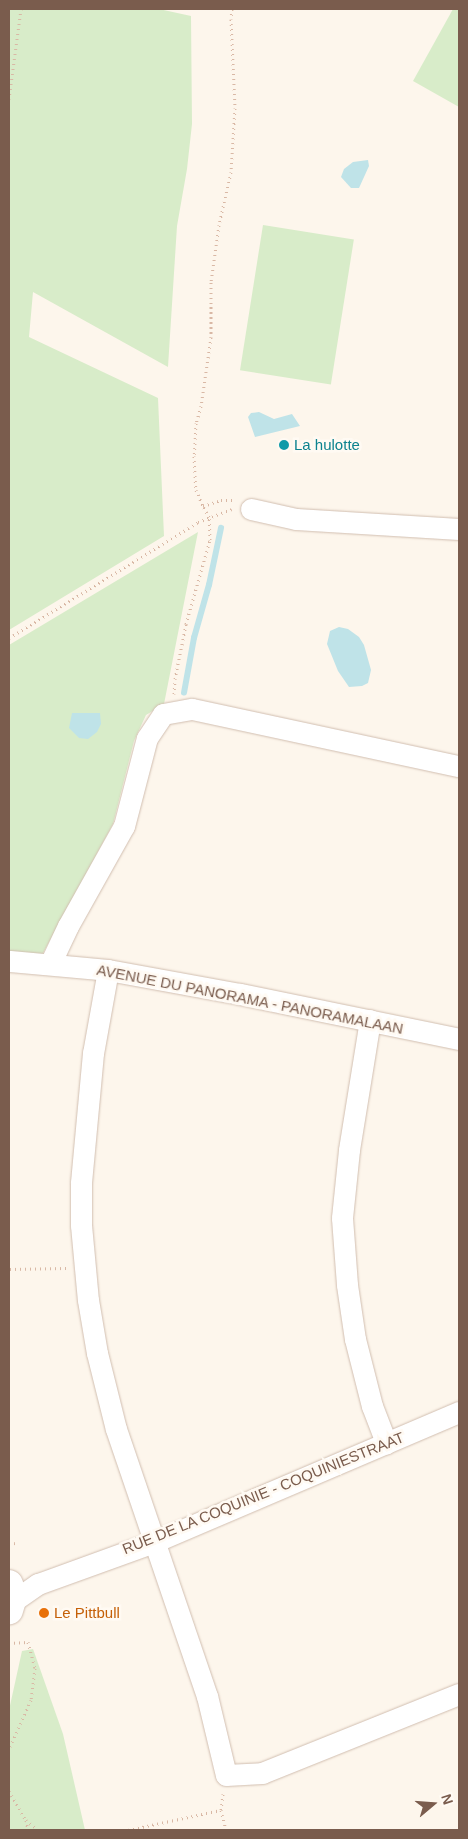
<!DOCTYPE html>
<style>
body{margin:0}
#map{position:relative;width:468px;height:1839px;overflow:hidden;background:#fdf6ec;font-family:Helvetica,sans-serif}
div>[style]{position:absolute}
.green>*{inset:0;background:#d8ecc9;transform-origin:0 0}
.water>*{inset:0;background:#bfe3e8}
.stream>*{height:5.5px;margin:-2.75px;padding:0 2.75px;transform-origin:2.75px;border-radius:2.75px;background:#bfe3e8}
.path>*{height:3px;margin-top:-1.5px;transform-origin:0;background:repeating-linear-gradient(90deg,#d9b8a5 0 1px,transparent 0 5px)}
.roads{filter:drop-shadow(0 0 1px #d1beb0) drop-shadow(0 0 1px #d1beb0)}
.street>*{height:21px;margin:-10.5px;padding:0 10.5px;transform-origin:10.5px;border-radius:10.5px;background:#fff}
.secondary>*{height:28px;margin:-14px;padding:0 14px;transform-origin:14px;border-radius:14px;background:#fff}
.dots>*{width:14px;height:14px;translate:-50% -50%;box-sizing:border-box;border:2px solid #fffaf3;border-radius:50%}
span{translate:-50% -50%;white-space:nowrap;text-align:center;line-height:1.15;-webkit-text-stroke:5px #fffaf3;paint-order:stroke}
.culture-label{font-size:15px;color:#0d838f}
.left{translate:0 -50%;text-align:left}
.street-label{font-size:15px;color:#7a5c4d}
.food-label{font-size:15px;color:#c56008}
.frame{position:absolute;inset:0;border:10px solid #7a5c4d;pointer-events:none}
.north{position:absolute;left:408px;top:1779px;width:50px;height:50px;-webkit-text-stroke:4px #fffaf3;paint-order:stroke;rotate:72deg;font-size:14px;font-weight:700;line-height:20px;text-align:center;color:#7a5c4d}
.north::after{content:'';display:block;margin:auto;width:18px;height:22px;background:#7a5c4d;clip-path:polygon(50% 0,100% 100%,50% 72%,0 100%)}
</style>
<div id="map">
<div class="green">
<i style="clip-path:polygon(9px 9px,159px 9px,191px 16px,192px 124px,187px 169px,177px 226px,168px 367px,33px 292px,29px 337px,158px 398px,164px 536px,9px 630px)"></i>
<i style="clip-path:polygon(453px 9px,459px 9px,459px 107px,413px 81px)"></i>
<i style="left:263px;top:225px;width:92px;height:147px;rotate:9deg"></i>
<i style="clip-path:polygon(198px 532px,164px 704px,146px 715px,134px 741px,113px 824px,42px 955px,9px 953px,9px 645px)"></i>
<i style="clip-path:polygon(33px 1649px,63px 1734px,85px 1830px,9px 1830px,9px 1710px,22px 1651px)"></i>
</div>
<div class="water">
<i style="clip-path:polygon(368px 160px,369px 166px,359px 188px,351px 188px,341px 177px,344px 169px,353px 162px)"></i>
<i style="clip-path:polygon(259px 412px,274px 419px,292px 414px,300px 426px,255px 437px,248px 417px,251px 413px)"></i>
<i style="clip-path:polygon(339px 627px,348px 629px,359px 637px,364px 645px,371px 670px,368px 683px,362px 686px,349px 687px,338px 671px,327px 644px,330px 631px)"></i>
<i style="clip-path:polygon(72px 713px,100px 713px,101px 724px,97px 732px,88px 739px,79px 738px,69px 728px)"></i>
</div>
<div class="stream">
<i style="left:184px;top:693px;width:56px;rotate:-79.7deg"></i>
<i style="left:194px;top:638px;width:55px;rotate:-74.2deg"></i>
<i style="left:209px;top:585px;width:58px;rotate:-78.1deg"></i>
</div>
<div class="path">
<i style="left:232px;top:9px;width:10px;rotate:96deg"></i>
<i style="left:231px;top:19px;width:89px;rotate:87.4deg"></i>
<i style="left:235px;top:108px;width:64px;rotate:93.6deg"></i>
<i style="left:231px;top:172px;width:54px;rotate:102.8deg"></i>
<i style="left:219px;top:225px;width:58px;rotate:98deg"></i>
<i style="left:211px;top:282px;width:55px;rotate:90deg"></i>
<i style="left:211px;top:337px;width:70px;rotate:98.2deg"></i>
<i style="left:201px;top:406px;width:18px;rotate:106deg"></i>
<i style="left:196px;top:423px;width:33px;rotate:93deg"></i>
<i style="left:194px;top:456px;width:34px;rotate:87deg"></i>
<i style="left:196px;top:490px;width:17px;rotate:66deg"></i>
<i style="left:203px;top:506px;width:19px;rotate:-18deg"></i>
<i style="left:221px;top:500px;width:13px"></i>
<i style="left:9px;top:99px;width:91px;rotate:-82.4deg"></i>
<i style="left:9px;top:638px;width:222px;rotate:-31.5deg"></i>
<i style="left:198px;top:522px;width:36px;rotate:-21deg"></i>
<i style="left:174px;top:694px;width:15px;rotate:-86deg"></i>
<i style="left:175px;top:679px;width:56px;rotate:-78.7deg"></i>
<i style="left:186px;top:624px;width:87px;rotate:-74.1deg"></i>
<i style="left:210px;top:540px;width:23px;rotate:-92deg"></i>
<i style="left:209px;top:517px;width:13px;rotate:-119deg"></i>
<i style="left:10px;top:1269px;width:57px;rotate:-1deg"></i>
<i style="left:9px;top:1544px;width:6px;rotate:-9deg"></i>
<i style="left:9px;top:1643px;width:19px;rotate:-3deg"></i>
<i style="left:28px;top:1642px;width:27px;rotate:75deg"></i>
<i style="left:35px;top:1668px;width:32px;rotate:97deg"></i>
<i style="left:31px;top:1700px;width:54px;rotate:114.2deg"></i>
<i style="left:9px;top:1791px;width:34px;rotate:60deg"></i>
<i style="left:26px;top:1820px;width:10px;rotate:79deg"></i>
<i style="left:223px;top:1794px;width:16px;rotate:97deg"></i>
<i style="left:221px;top:1810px;width:21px;rotate:76deg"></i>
<i style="left:26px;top:1820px;width:16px;rotate:38deg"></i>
<i style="left:128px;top:1830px;width:95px;rotate:-12.1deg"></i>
</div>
<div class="roads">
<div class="street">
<i style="left:251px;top:509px;width:46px;rotate:12.5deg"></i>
<i style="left:296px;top:519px;width:163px;rotate:3.5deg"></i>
<i style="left:10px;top:961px;width:98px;rotate:5.2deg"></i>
<i style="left:108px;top:970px;width:134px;rotate:10.3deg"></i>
<i style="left:240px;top:994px;width:224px;rotate:11.6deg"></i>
<i style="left:50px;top:964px;width:42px;rotate:-64.7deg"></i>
<i style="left:68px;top:926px;width:115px;rotate:-60.8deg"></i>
<i style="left:124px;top:826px;width:91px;rotate:-75.4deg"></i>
<i style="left:147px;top:738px;width:29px;rotate:-56deg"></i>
<i style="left:163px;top:714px;width:29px;rotate:-10deg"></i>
<i style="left:192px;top:709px;width:273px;rotate:12.1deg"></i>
<i style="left:108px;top:970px;width:84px;rotate:100.2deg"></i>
<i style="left:93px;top:1053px;width:131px;rotate:95.3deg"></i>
<i style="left:81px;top:1183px;width:42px;rotate:90deg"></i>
<i style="left:81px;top:1225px;width:75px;rotate:84.7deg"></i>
<i style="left:88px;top:1300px;width:54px;rotate:80.4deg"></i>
<i style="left:97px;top:1353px;width:78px;rotate:76deg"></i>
<i style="left:116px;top:1429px;width:282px;rotate:71.2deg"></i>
<i style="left:207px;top:1696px;width:81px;rotate:76.5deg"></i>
<i style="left:226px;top:1775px;width:36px;rotate:-3deg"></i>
<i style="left:262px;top:1773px;width:212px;rotate:-21.9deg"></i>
<i style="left:370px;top:1020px;width:132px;rotate:99.2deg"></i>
<i style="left:349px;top:1150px;width:68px;rotate:95.9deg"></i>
<i style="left:342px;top:1218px;width:67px;rotate:85.7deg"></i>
<i style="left:347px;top:1285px;width:55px;rotate:81.6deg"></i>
<i style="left:355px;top:1339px;width:69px;rotate:75.8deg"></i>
<i style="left:372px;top:1406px;width:40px;rotate:69deg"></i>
<i style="left:12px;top:1602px;width:32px;rotate:-35deg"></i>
<i style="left:38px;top:1584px;width:123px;rotate:-19.9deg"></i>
<i style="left:154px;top:1542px;width:332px;rotate:-23.1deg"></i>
</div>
<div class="secondary">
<i style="left:9px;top:1584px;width:14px;rotate:73deg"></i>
<i style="left:13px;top:1597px;width:14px;rotate:107deg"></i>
</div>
</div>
<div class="dots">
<i style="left:284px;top:445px;background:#0f9aa8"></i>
<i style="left:44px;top:1613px;background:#e8710a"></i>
</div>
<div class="culture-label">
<span class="left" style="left:294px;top:445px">La hulotte</span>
</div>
<div class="street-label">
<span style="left:250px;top:999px;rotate:11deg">AVENUE DU PANORAMA - PANORAMALAAN</span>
<span style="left:263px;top:1493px;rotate:-22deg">RUE DE LA COQUINIE - COQUINIESTRAAT</span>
</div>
<div class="food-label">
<span class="left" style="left:54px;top:1613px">Le Pittbull</span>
</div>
<div class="frame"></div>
<div class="north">N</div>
</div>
